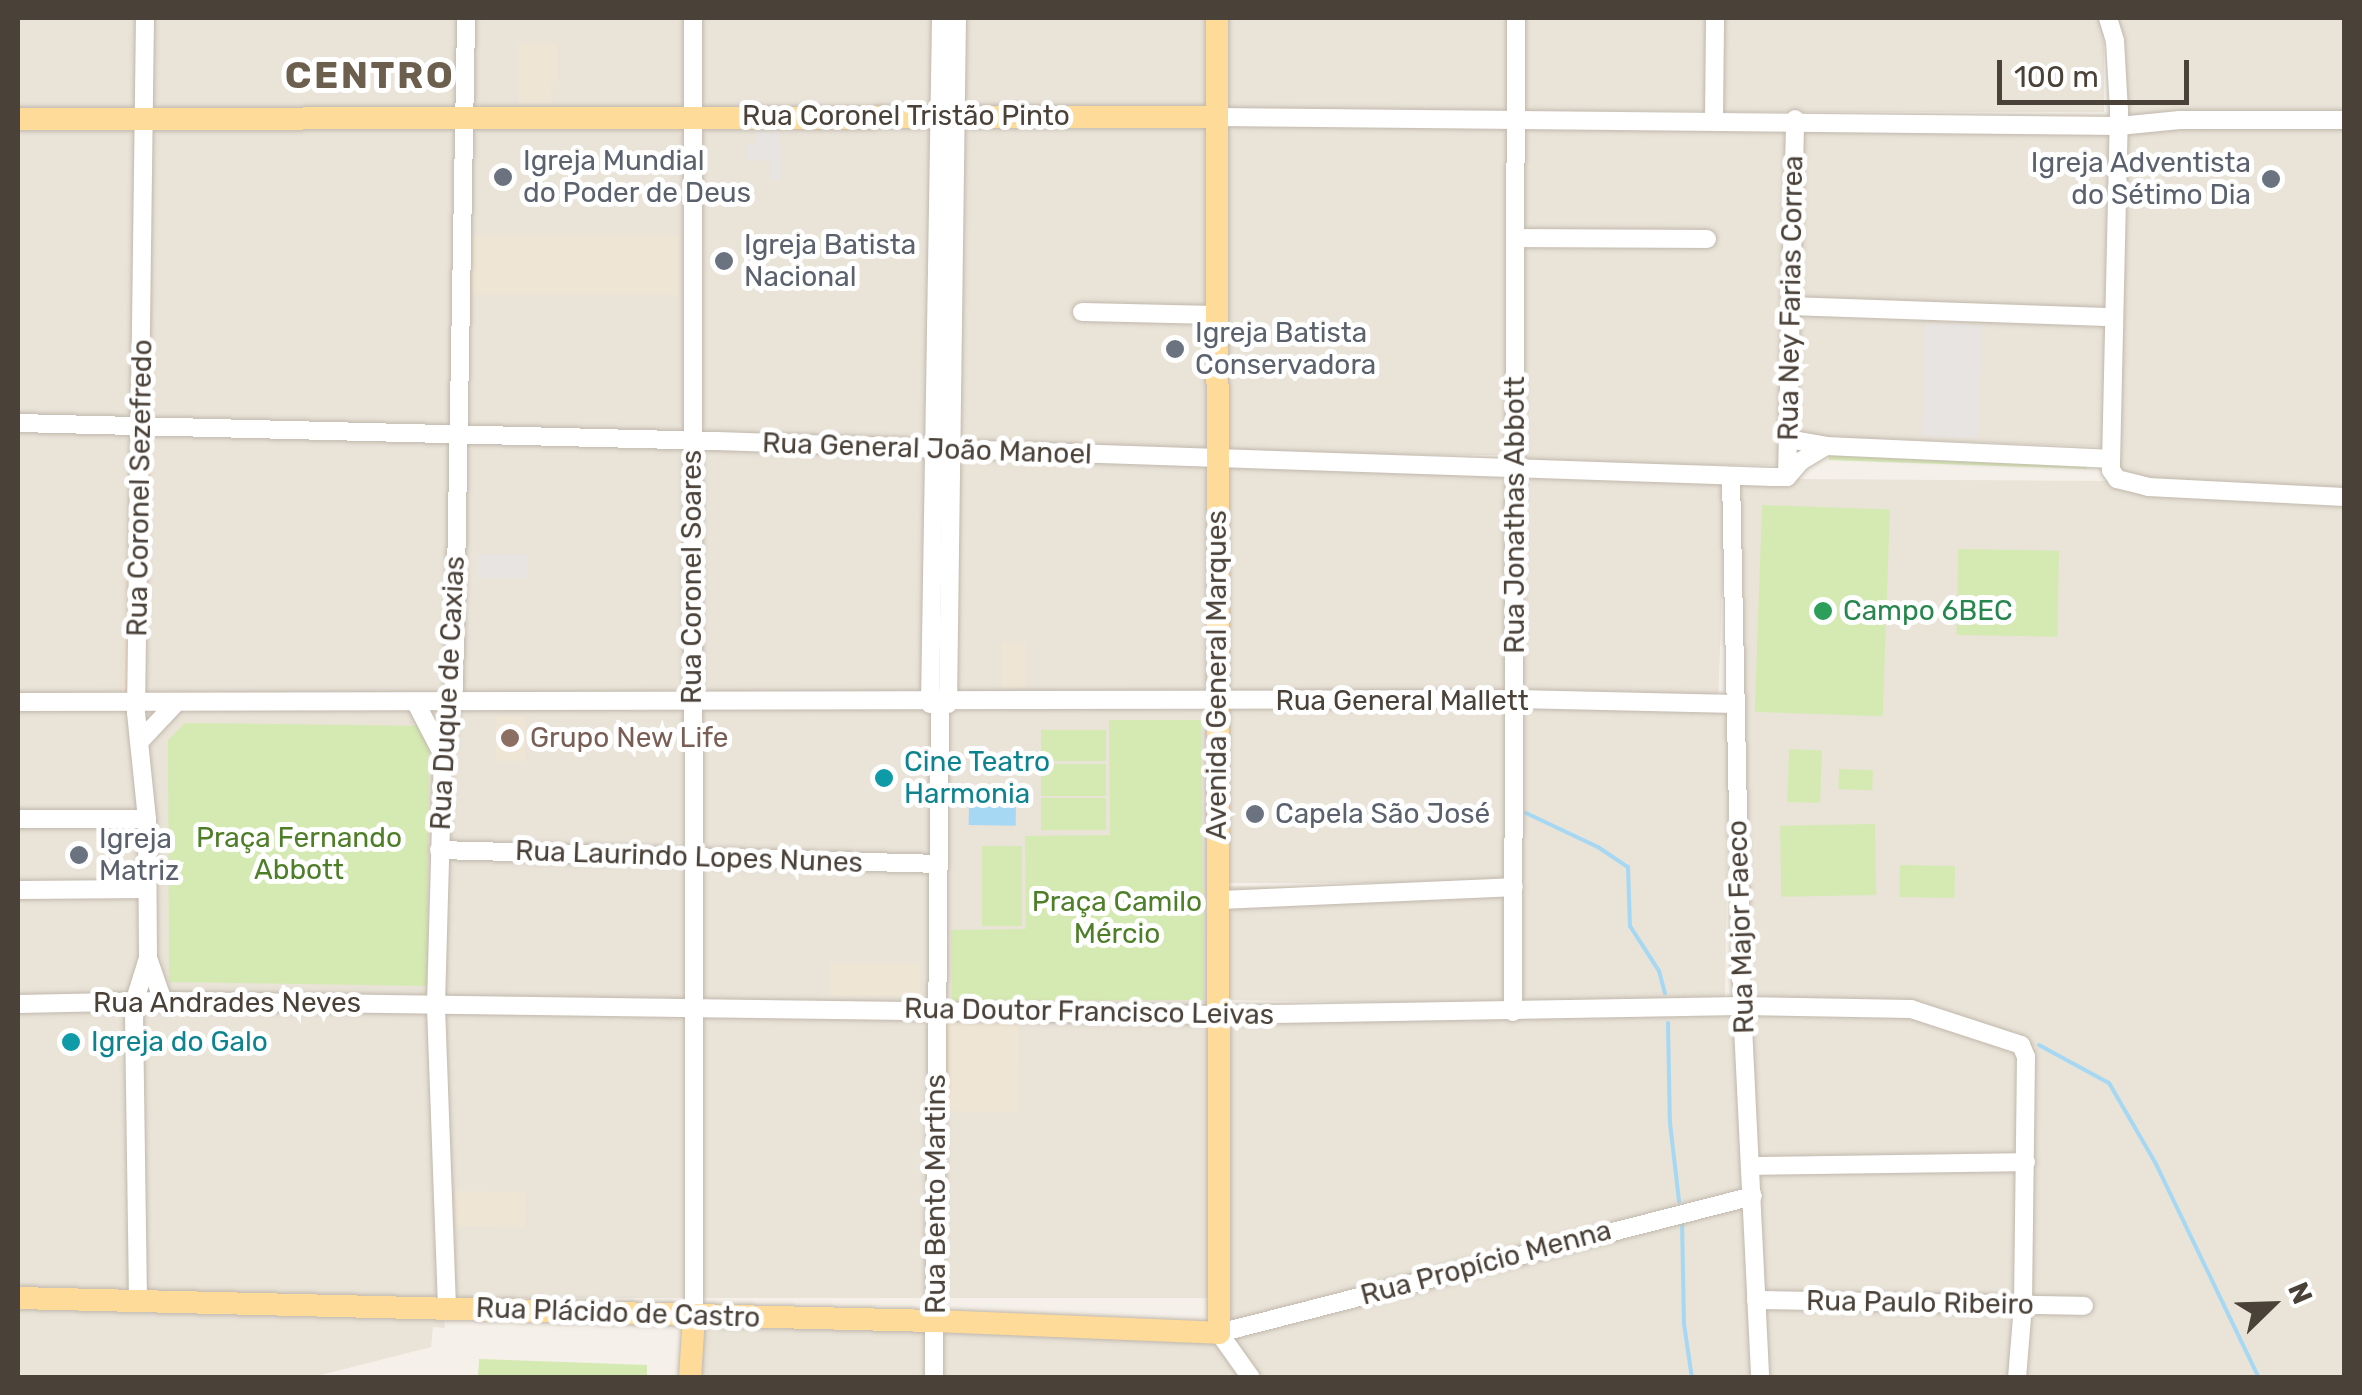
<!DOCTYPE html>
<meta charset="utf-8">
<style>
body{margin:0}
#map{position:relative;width:2362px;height:1395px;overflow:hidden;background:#f5f1ea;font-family:Rubik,sans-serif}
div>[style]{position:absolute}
.residential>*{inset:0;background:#e9e3d8;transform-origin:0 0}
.commercial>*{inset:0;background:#f7e7d5;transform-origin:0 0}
.education>*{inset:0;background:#efe5d4;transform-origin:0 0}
.green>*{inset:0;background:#d5eab2;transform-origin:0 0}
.parking>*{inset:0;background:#e7e4e2;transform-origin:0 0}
.water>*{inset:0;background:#a6d8f3;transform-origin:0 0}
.stream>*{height:4px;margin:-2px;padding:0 2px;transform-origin:2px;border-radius:2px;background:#a6d8f3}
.roads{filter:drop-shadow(0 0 2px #c1b8ac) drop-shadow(0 0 2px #c1b8ac)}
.minor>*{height:18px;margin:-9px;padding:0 9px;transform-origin:9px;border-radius:9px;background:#fff}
.major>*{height:22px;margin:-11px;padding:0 11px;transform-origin:11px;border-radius:11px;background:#ffdb99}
.dots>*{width:28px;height:28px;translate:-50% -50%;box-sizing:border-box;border:5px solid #fff;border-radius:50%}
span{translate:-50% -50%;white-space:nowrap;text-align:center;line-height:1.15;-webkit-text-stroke:10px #fff;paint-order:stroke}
.street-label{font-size:28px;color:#4a4138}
.worship-label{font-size:28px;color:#5b616d}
.left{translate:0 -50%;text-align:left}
.right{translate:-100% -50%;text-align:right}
.leisure-label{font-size:28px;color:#27864d}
.education-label{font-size:28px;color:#785e54}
.culture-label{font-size:28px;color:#0d838f}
.park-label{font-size:28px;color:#4f7e28}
.district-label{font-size:38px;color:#6d5f4e;font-weight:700;letter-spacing:2.5px}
.frame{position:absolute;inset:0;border:20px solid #4a4138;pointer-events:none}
.north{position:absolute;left:2222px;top:1255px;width:100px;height:100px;-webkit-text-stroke:8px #fff;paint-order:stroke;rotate:67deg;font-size:28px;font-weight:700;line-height:40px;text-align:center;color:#4a4138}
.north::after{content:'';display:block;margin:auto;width:35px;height:45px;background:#4a4138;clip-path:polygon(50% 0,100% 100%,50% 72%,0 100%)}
.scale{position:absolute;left:1997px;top:60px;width:192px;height:45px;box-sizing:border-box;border:5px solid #4a4138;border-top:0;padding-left:12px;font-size:30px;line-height:35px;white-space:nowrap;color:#4a4138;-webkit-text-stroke:8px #fff;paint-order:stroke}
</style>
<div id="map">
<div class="residential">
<i style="left:18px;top:18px;width:1199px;height:1280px"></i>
<i style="left:1224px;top:18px;width:288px;height:92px"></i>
<i style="left:1520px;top:18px;width:188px;height:93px"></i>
<i style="left:1721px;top:18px;width:383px;height:94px"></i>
<i style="left:2112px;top:18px;width:232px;height:101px"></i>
<i style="left:1224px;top:123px;width:288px;height:332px"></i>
<i style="left:1519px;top:124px;width:269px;height:341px"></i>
<i style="left:1801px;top:126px;width:314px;height:176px;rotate:1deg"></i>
<i style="clip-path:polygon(2344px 126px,2344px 492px,2208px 486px,2120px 475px,2114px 456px,2123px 131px)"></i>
<i style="left:1797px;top:310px;width:311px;height:126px;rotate:2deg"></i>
<i style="left:1224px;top:463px;width:288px;height:235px;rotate:2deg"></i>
<i style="left:1520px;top:473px;width:206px;height:223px;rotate:2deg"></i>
<i style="clip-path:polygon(1794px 479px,2115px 481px,2344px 501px,2344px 1377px,2021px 1377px,2028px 1300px,2030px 1056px,1913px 1004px,1749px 1002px,1738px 483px)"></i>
<i style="left:1511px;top:703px;width:180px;height:288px;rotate:90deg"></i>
<i style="left:1519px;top:703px;width:211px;height:302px;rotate:1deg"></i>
<i style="left:1510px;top:891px;width:114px;height:286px;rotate:91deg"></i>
<i style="clip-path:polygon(1742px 1006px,1911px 1009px,2021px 1045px,2017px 1377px,1760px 1377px)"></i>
<i style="clip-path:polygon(1738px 1013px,1749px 1193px,1225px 1327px,1224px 1021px)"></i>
<i style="clip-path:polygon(1749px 1201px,1757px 1377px,1255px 1377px,1226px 1336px)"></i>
<i style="clip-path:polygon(18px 1304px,443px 1315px,445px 1328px,433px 1327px,431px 1347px,313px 1377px,18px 1378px)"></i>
<i style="left:699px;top:1322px;width:231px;height:56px;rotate:1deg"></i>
<i style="clip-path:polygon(939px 1326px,1219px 1339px,1241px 1378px,938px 1378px)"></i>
</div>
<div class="commercial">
<i style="left:131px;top:438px;width:23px;height:259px;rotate:2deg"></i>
</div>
<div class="education">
<i style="clip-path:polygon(519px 43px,557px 43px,557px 81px,551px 81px,552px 103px,519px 103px)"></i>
<i style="left:471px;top:235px;width:207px;height:60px"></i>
<i style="left:1002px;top:643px;width:24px;height:45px"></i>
<i style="left:496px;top:716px;width:29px;height:45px"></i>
<i style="left:830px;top:964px;width:90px;height:32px"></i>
<i style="left:941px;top:1021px;width:78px;height:90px;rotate:1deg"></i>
<i style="left:455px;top:1191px;width:71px;height:35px;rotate:1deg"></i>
</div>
<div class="green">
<i style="clip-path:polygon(1829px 455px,2087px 463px,2087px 469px,1829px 460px)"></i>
<i style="left:1762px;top:505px;width:128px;height:207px;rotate:2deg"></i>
<i style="left:1958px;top:549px;width:101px;height:86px;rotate:1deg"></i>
<i style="clip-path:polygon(1109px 720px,1201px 720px,1204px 1000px,952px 1001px,951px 930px,1026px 929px,1025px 836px,1110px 835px)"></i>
<i style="clip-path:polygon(185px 723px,429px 726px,427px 986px,169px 982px,168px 740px)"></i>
<i style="left:1041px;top:730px;width:65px;height:31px"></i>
<i style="left:1789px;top:749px;width:33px;height:53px;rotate:2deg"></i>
<i style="left:1041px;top:764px;width:65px;height:32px"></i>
<i style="left:1839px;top:769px;width:34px;height:20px;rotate:2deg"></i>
<i style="left:1041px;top:798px;width:65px;height:32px"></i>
<i style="left:1875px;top:824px;width:71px;height:95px;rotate:89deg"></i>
<i style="left:982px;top:846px;width:40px;height:80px"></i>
<i style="left:1900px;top:865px;width:55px;height:32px;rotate:1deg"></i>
<i style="clip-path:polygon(479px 1359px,647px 1365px,647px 1377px,478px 1377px)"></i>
</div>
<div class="parking">
<i style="clip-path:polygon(756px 130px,780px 130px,781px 180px,771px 181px,770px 160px,746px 161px,745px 144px,757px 144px)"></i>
<i style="left:1926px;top:323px;width:56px;height:113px;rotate:2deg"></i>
<i style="left:528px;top:555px;width:23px;height:50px;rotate:90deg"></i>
</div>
<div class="water">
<i style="left:969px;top:803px;width:47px;height:22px;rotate:1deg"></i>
</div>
<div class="stream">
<i style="left:1526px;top:813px;width:80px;rotate:25.3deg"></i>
<i style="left:1598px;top:847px;width:36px;rotate:34deg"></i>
<i style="left:1628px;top:867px;width:59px;rotate:88.1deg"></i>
<i style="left:1630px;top:926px;width:54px;rotate:57.2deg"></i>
<i style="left:1659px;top:971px;width:23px;rotate:75deg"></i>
<i style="left:1668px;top:1023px;width:100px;rotate:88.9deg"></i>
<i style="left:1670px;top:1123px;width:79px;rotate:83.4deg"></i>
<i style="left:2039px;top:1045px;width:80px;rotate:28.5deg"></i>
<i style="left:2109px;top:1083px;width:91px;rotate:59.8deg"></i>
<i style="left:2155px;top:1162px;width:240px;rotate:64.3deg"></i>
<i style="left:1682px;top:1220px;width:104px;rotate:88.9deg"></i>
<i style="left:1684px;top:1324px;width:55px;rotate:81.6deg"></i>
</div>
<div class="roads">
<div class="minor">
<i style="left:693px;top:18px;width:1298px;rotate:89.96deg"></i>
<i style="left:2108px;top:18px;width:24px;rotate:73deg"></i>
<i style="left:2115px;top:41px;width:70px;rotate:86.7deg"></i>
<i style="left:2119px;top:111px;width:359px;rotate:91.3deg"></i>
<i style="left:2111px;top:470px;width:11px;rotate:56deg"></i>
<i style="left:2117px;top:479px;width:32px;rotate:14deg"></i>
<i style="left:2148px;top:487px;width:196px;rotate:2.9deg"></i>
<i style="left:1217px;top:117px;width:902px;rotate:0.57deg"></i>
<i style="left:2119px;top:126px;width:61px;rotate:-5.6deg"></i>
<i style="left:2180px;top:120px;width:164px"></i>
<i style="left:1714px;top:119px;width:101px;rotate:-89.4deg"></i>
<i style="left:1516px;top:238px;width:191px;rotate:0.3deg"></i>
<i style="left:1791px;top:306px;width:321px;rotate:2deg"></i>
<i style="left:1082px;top:312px;width:135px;rotate:1.3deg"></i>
<i style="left:18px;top:423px;width:699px;rotate:1.48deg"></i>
<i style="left:717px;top:441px;width:1056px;rotate:1.95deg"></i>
<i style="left:1772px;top:477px;width:15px"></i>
<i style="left:1787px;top:477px;width:21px;rotate:-49deg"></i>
<i style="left:1801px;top:461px;width:29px;rotate:-31deg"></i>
<i style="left:1788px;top:439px;width:39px;rotate:10deg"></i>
<i style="left:1826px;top:446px;width:283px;rotate:2.6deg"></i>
<i style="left:1731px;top:476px;width:530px;rotate:88.81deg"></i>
<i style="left:1742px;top:1006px;width:372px;rotate:87.2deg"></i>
<i style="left:1787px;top:477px;width:358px;rotate:-88.7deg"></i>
<i style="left:18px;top:702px;width:1497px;rotate:-0.11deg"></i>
<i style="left:1515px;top:699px;width:221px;rotate:1.3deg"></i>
<i style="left:416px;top:703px;width:59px;rotate:62.6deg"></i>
<i style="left:930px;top:704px;width:686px;rotate:-89.08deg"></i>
<i style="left:948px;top:704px;width:686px;rotate:-89.25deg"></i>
<i style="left:141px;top:740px;width:51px;rotate:-46.6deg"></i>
<i style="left:18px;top:819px;width:129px"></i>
<i style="left:439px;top:850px;width:499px;rotate:1.6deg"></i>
<i style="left:18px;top:890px;width:128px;rotate:-0.4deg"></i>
<i style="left:1218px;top:900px;width:296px;rotate:-2.5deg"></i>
<i style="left:148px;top:958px;width:46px;rotate:70.8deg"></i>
<i style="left:18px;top:1004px;width:145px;rotate:-1.2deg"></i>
<i style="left:163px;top:1001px;width:1054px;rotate:0.76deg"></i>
<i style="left:1217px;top:1015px;width:525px;rotate:-0.98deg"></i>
<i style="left:1742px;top:1006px;width:169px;rotate:1deg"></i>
<i style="left:1911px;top:1009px;width:116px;rotate:18.1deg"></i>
<i style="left:2021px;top:1045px;width:13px;rotate:67deg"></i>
<i style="left:2026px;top:1057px;width:248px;rotate:90.7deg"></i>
<i style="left:2023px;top:1305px;width:73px;rotate:94.7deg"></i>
<i style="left:1513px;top:1012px;width:994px;rotate:-89.83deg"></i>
<i style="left:1752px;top:1166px;width:274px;rotate:-0.8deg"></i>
<i style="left:1756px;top:1300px;width:328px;rotate:1deg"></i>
<i style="left:138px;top:1301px;width:298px;rotate:-90.8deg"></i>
<i style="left:134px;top:1003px;width:47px;rotate:-72.7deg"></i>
<i style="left:148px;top:958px;width:139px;rotate:-90.4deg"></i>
<i style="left:147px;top:819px;width:107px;rotate:-95.9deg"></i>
<i style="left:136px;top:713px;width:695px;rotate:-89.26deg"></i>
<i style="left:447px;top:1307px;width:303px;rotate:-92.1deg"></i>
<i style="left:436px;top:1004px;width:249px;rotate:-88.4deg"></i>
<i style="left:443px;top:755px;width:68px;rotate:-80.7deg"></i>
<i style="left:454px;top:688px;width:670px;rotate:-88.97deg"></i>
<i style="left:934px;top:1378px;width:674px;rotate:-89.49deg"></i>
<i style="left:1251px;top:1378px;width:55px;rotate:-125.4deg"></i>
<i style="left:1219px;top:1333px;width:551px;rotate:-14.39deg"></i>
</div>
<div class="major">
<i style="left:18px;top:119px;width:1199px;rotate:-0.1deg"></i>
<i style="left:18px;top:1298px;width:917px;rotate:1.44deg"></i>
<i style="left:935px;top:1321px;width:284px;rotate:2.4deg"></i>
<i style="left:1219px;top:1333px;width:1315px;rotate:-90.09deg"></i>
<i style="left:690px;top:1378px;width:62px;rotate:-86.3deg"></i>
</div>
</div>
<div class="dots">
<i style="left:503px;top:177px;background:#6b7280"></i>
<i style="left:2271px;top:179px;background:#6b7280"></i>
<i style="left:724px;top:261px;background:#6b7280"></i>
<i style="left:1175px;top:349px;background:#6b7280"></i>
<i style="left:1823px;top:611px;background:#2e9e5b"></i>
<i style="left:510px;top:738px;background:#8d6e63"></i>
<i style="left:884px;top:778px;background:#0f9aa8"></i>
<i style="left:1255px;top:814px;background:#6b7280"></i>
<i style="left:79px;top:855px;background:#6b7280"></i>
<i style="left:71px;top:1042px;background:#0f9aa8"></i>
</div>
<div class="street-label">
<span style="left:906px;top:116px">Rua Coronel Tristão Pinto</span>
<span style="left:1791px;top:298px;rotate:-89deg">Rua Ney Farias Correa</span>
<span style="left:927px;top:449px;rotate:2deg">Rua General João Manoel</span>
<span style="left:140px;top:488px;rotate:-89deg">Rua Coronel Sezefredo</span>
<span style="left:1515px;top:515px;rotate:-90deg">Rua Jonathas Abbott</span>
<span style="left:692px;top:577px;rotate:-90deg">Rua Coronel Soares</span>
<span style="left:1217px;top:675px;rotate:-90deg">Avenida General Marques</span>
<span style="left:448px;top:693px;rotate:-87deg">Rua Duque de Caxias</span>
<span style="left:1402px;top:701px">Rua General Mallett</span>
<span style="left:689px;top:857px;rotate:2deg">Rua Laurindo Lopes Nunes</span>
<span style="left:1741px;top:927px;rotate:-92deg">Rua Major Faeco</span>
<span style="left:227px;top:1003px">Rua Andrades Neves</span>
<span style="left:1089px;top:1012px;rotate:1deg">Rua Doutor Francisco Leivas</span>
<span style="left:936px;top:1194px;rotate:-90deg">Rua Bento Martins</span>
<span style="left:1486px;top:1263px;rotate:-15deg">Rua Propício Menna</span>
<span style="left:1920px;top:1303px;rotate:1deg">Rua Paulo Ribeiro</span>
<span style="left:618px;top:1313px;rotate:2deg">Rua Plácido de Castro</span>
</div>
<div class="worship-label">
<span class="left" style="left:523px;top:177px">Igreja Mundial<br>do Poder de Deus</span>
<span class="right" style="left:2251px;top:179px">Igreja Adventista<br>do Sétimo Dia</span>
<span class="left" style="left:744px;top:261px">Igreja Batista<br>Nacional</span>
<span class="left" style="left:1195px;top:349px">Igreja Batista<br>Conservadora</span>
<span class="left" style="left:1275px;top:814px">Capela São José</span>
<span class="left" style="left:99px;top:855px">Igreja<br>Matriz</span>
</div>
<div class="leisure-label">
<span class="left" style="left:1843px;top:611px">Campo 6BEC</span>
</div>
<div class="education-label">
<span class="left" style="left:530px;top:738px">Grupo New Life</span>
</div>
<div class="culture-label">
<span class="left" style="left:904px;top:778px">Cine Teatro<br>Harmonia</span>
<span class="left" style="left:91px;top:1042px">Igreja do Galo</span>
</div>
<div class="park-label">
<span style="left:299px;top:854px">Praça Fernando<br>Abbott</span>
<span style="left:1117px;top:918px">Praça Camilo<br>Mércio</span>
</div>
<div class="district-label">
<span style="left:370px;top:76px">CENTRO</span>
</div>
<div class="frame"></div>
<div class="north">N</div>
<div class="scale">100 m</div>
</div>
